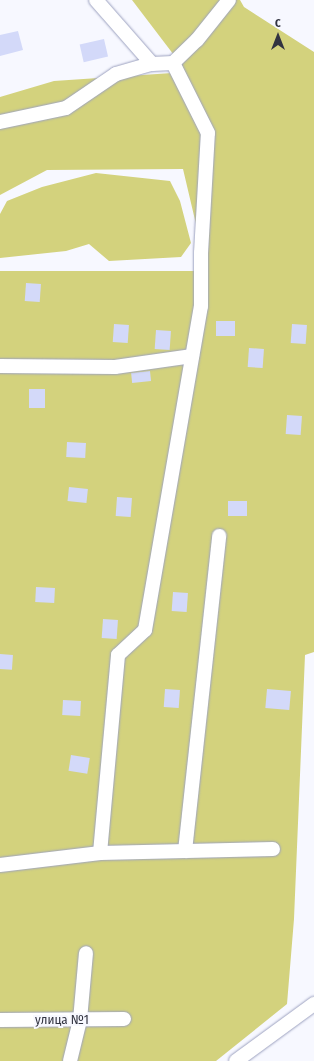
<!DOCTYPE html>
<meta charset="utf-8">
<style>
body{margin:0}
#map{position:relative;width:314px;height:1061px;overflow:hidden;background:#f7f8ff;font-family:"Fira Sans Condensed",sans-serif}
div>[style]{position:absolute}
.green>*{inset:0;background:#d3d27d}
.building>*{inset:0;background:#d3d9f9;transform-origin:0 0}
.roads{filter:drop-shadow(0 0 1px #9da2c0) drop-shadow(0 0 1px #9da2c0)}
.minor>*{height:14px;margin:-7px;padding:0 7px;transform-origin:7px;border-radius:7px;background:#fff}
span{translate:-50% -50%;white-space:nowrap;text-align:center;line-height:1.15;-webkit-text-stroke:4px #f7f8ff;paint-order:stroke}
.street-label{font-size:13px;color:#323441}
.north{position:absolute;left:258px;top:16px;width:40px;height:40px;-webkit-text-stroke:3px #f7f8ff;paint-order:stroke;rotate:0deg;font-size:11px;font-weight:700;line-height:16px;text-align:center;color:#323441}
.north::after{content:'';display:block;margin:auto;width:14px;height:18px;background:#323441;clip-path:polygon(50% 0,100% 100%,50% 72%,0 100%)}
</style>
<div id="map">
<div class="green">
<i style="clip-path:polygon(132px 0,240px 0,244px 7px,314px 52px,314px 652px,305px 655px,294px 919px,287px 1004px,216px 1061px,0 1061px,0 271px,207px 271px,183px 169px,47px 170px,0 195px,0 97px,54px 81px,172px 73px,183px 67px)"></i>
<i style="clip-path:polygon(96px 173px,170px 181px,180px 201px,191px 243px,181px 257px,109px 261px,89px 244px,66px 251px,0 258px,0 214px,7px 201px,42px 187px)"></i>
</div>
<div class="building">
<i style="clip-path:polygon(18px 31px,23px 50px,0 56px,0 35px)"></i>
<i style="left:104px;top:39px;width:18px;height:25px;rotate:77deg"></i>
<i style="left:26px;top:283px;width:15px;height:18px;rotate:4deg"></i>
<i style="left:216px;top:321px;width:19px;height:15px"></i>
<i style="left:114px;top:324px;width:15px;height:18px;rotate:4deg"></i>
<i style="left:292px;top:324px;width:15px;height:19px;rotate:4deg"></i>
<i style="left:156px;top:330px;width:15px;height:19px;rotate:4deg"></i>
<i style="left:249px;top:348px;width:15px;height:19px;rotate:4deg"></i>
<i style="left:150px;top:371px;width:10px;height:19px;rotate:84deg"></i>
<i style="left:29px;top:389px;width:16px;height:19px"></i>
<i style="left:287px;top:415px;width:15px;height:19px;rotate:4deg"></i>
<i style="left:67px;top:442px;width:19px;height:15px;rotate:3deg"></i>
<i style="left:69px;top:487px;width:19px;height:14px;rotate:6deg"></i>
<i style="left:117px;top:497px;width:15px;height:19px;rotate:4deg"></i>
<i style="left:228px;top:501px;width:19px;height:15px"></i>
<i style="left:36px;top:587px;width:19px;height:15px;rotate:3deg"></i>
<i style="left:173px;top:592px;width:15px;height:19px;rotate:4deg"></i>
<i style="left:103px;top:619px;width:15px;height:19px;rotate:4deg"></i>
<i style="left:0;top:654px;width:13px;height:15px;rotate:4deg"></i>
<i style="left:165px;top:689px;width:15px;height:18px;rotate:4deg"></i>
<i style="left:267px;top:689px;width:24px;height:19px;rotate:5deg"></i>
<i style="left:63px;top:700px;width:18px;height:15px;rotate:3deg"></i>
<i style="left:71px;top:755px;width:19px;height:16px;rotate:9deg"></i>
</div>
<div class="roads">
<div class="minor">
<i style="left:96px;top:0;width:85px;rotate:48.8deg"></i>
<i style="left:0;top:122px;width:67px;rotate:-12deg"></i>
<i style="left:66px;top:108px;width:60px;rotate:-34.2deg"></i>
<i style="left:116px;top:74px;width:37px;rotate:-16deg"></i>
<i style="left:152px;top:64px;width:21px;rotate:-3deg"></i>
<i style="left:173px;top:63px;width:33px;rotate:-44deg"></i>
<i style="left:197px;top:40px;width:51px;rotate:-51.3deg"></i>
<i style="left:0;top:366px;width:115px;rotate:0.5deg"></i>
<i style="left:115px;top:367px;width:78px;rotate:-8.1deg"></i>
<i style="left:185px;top:851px;width:317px;rotate:-83.8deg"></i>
<i style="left:100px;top:853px;width:199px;rotate:-84.8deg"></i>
<i style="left:118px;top:655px;width:37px;rotate:-43deg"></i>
<i style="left:145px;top:630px;width:329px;rotate:-80.2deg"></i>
<i style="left:201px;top:306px;width:53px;rotate:-90deg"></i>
<i style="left:201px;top:253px;width:120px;rotate:-86.7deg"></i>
<i style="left:208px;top:133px;width:78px;rotate:-116.6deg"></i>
<i style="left:0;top:865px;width:101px;rotate:-6.8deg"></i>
<i style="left:100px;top:853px;width:173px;rotate:-1.3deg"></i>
<i style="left:0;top:1020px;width:124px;rotate:-0.5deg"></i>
<i style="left:70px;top:1061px;width:42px;rotate:-76.3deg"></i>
<i style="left:80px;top:1020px;width:67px;rotate:-84.9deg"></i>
<i style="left:236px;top:1061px;width:97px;rotate:-36.2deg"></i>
</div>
</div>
<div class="street-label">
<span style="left:62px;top:1020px">улица №1</span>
</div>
<div class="north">С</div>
</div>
